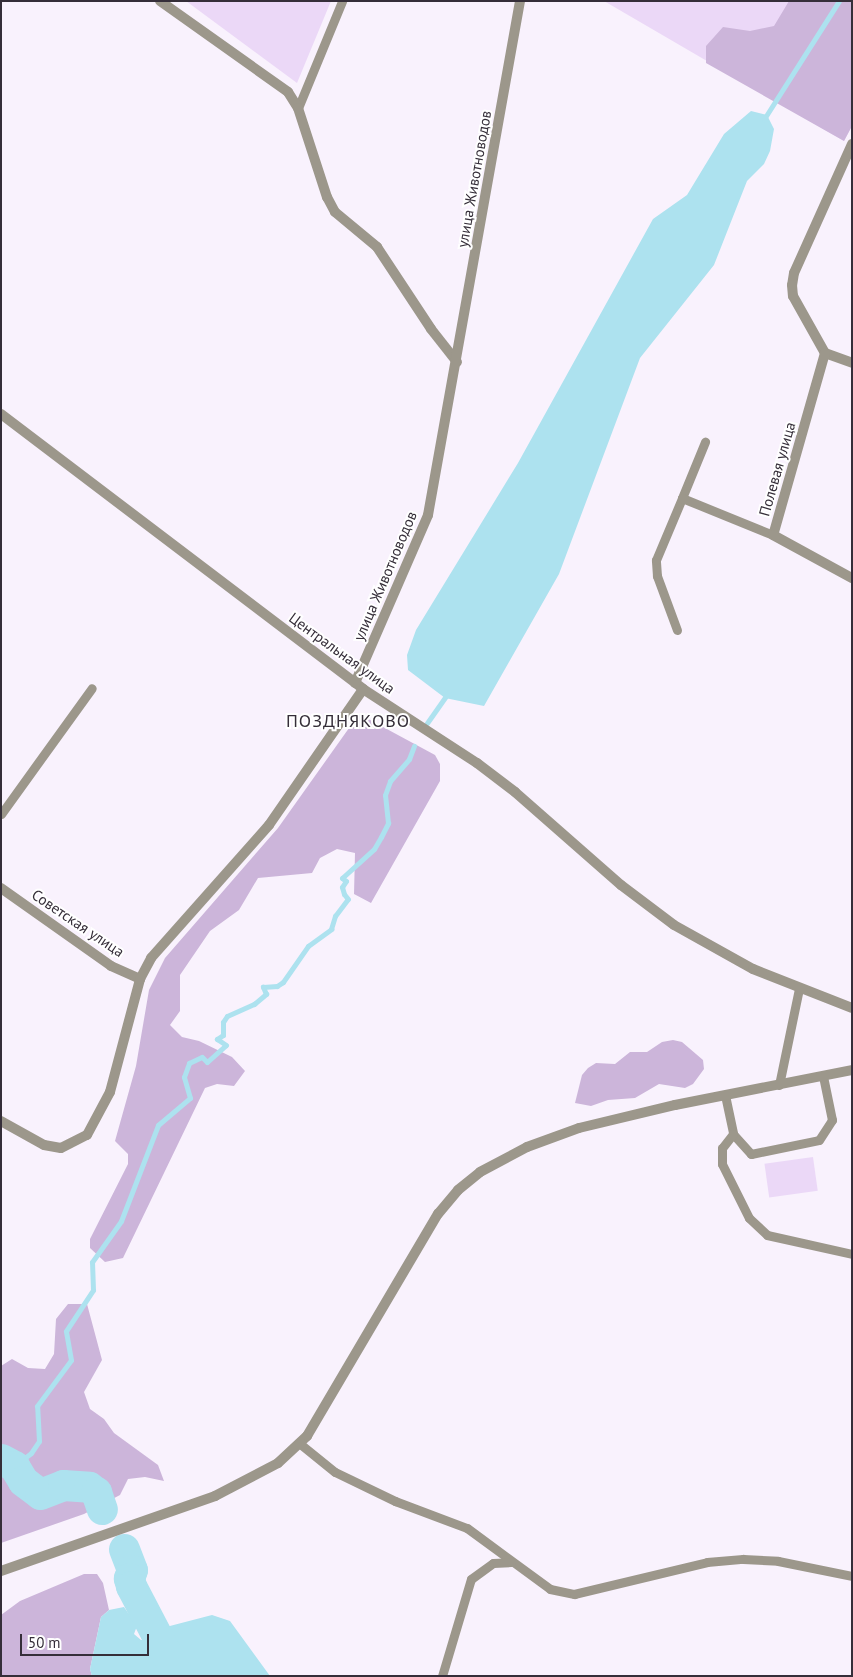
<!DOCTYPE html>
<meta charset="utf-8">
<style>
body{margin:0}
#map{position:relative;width:853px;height:1677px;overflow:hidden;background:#f9f2fd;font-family:"PT Sans",sans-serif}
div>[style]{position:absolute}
.green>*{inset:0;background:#ebd8f7;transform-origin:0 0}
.forest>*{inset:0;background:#ccb5da}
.water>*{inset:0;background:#ade2ef}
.stream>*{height:5px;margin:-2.5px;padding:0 2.5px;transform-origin:2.5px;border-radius:2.5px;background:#ade2ef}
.river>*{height:31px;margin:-15.5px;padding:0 15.5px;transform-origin:15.5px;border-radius:15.5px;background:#ade2ef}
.service>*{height:9px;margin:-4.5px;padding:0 4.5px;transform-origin:4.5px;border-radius:4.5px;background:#9c978b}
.minor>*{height:10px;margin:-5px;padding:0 5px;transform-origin:5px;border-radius:5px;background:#9c978b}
.tertiary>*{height:10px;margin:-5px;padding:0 5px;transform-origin:5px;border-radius:5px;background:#9c978b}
span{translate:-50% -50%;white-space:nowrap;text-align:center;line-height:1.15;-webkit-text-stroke:4px #fff;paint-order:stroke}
.street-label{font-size:15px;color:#352e39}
.quarter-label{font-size:18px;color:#352e39;letter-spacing:1px}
.frame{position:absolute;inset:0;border:2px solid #352e39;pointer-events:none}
.scale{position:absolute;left:20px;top:1634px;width:129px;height:22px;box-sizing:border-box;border:2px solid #352e39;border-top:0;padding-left:6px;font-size:15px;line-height:18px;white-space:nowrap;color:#352e39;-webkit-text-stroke:4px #fff;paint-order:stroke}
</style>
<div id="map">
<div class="green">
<i style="clip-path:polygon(186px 1px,331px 1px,297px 83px)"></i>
<i style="clip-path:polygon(604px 1px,852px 1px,852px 126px,844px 141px)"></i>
<i style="left:813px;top:1157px;width:34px;height:49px;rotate:82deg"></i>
</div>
<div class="forest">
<i style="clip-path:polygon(789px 1px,852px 1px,852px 126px,844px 141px,706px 63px,706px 46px,723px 27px,750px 31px,774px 26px)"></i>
<i style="clip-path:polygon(359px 714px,435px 755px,440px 764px,440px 781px,371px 903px,354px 894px,355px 853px,337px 849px,320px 858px,312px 873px,258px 878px,239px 910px,210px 931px,180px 975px,180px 1011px,170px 1025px,182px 1037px,199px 1041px,232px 1057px,245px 1071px,234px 1086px,217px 1084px,205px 1088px,123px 1258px,105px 1262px,90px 1248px,90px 1239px,128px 1164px,128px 1154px,115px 1141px,136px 1066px,149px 990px,165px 958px,278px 828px)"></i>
<i style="clip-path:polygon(673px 1040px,682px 1042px,703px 1060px,704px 1069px,693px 1084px,685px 1088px,659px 1084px,635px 1098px,608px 1100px,591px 1106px,575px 1103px,582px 1075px,588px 1068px,596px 1063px,615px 1064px,630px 1052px,647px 1052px,662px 1042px)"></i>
<i style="clip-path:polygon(68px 1304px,87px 1304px,102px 1360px,84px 1392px,90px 1409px,104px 1419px,114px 1433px,158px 1465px,164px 1481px,145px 1477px,128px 1479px,120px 1495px,84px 1514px,1px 1543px,1px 1366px,12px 1359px,28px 1368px,45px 1369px,54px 1354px,56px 1319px)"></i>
<i style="clip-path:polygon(84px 1574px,97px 1574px,103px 1583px,109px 1610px,101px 1617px,90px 1669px,92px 1676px,1px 1676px,1px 1615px,20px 1601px)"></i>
</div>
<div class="water">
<i style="clip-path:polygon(751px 111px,767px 115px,774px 129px,770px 151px,764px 164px,747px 181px,714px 265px,640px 358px,559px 574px,484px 706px,445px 698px,408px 670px,407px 655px,416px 630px,518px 463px,653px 219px,687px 195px,724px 134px)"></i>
<i style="clip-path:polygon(124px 1607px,137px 1626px,134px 1634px,141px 1640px,150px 1640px,148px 1627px,152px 1623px,166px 1627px,212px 1615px,230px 1621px,270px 1676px,92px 1676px,90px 1669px,101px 1617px,109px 1610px)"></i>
</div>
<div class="stream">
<i style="left:764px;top:119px;width:140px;rotate:-57.6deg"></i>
<i style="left:427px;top:723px;width:37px;rotate:-55deg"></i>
<i style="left:14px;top:1466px;width:21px;rotate:-37deg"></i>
<i style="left:31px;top:1453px;width:14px;rotate:-56deg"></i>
<i style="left:39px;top:1441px;width:35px;rotate:-93deg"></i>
<i style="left:37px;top:1406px;width:57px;rotate:-53.5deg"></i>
<i style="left:71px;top:1360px;width:29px;rotate:-100deg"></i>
<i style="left:66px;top:1331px;width:49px;rotate:-56.6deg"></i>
<i style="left:93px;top:1290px;width:28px;rotate:-92deg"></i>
<i style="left:92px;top:1262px;width:50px;rotate:-54.7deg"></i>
<i style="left:121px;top:1221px;width:103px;rotate:-68.9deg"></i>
<i style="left:158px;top:1125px;width:42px;rotate:-40.2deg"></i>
<i style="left:190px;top:1098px;width:22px;rotate:-106deg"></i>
<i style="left:184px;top:1077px;width:15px;rotate:-70deg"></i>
<i style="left:189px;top:1063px;width:14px;rotate:-25deg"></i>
<i style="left:202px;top:1057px;width:7px;rotate:45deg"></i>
<i style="left:207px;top:1062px;width:25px;rotate:-42deg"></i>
<i style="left:226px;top:1045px;width:11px;rotate:-146deg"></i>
<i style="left:217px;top:1039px;width:7px;rotate:-34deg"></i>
<i style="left:223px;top:1035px;width:13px;rotate:-90deg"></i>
<i style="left:223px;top:1022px;width:7px;rotate:-56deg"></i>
<i style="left:227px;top:1016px;width:30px;rotate:-24deg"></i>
<i style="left:254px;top:1004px;width:16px;rotate:-40deg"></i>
<i style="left:266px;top:994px;width:8px;rotate:-113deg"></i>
<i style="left:263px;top:987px;width:14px;rotate:-4deg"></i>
<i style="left:277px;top:986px;width:7px;rotate:-34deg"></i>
<i style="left:283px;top:982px;width:44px;rotate:-55.2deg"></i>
<i style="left:308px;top:946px;width:29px;rotate:-36deg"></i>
<i style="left:331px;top:929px;width:14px;rotate:-73deg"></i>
<i style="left:335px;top:916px;width:21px;rotate:-53deg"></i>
<i style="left:348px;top:899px;width:6px;rotate:-129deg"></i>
<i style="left:344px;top:894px;width:7px;rotate:-106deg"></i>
<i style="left:342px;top:887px;width:7px;rotate:-56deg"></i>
<i style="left:346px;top:881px;width:5px;rotate:-143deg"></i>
<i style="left:342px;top:878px;width:43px;rotate:-42.2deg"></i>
<i style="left:374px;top:849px;width:14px;rotate:-60deg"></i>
<i style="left:381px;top:837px;width:16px;rotate:-63deg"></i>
<i style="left:388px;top:823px;width:28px;rotate:-96deg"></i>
<i style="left:385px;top:795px;width:15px;rotate:-70deg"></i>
<i style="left:390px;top:781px;width:29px;rotate:-49deg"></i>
<i style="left:409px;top:759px;width:14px;rotate:-69deg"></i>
</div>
<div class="river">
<i style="left:1px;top:1459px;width:15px;rotate:28deg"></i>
<i style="left:14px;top:1466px;width:17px;rotate:59deg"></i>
<i style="left:23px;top:1481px;width:21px;rotate:37deg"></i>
<i style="left:40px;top:1494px;width:25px;rotate:-21deg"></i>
<i style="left:63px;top:1485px;width:26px;rotate:4deg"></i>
<i style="left:89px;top:1487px;width:9px;rotate:36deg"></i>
<i style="left:96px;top:1492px;width:18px;rotate:71deg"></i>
<i style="left:124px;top:1549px;width:22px;rotate:69deg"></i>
<i style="left:132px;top:1570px;width:9px;rotate:111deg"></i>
<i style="left:129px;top:1578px;width:8px;rotate:76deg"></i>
<i style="left:131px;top:1586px;width:102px;rotate:62.4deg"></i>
</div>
<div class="service">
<i style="left:298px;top:108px;width:116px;rotate:-67.6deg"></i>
<i style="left:682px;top:498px;width:61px;rotate:-67.7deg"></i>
<i style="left:677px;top:630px;width:58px;rotate:-110.3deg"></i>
<i style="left:657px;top:576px;width:16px;rotate:-94deg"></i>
<i style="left:656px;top:560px;width:67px;rotate:-67.2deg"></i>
<i style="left:682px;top:498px;width:98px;rotate:22.1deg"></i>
<i style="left:1px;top:814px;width:155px;rotate:-54.2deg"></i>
<i style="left:779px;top:1085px;width:99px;rotate:-78.3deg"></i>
<i style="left:725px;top:1095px;width:40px;rotate:78deg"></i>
<i style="left:733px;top:1134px;width:27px;rotate:48deg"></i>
<i style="left:751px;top:1154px;width:69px;rotate:-11.6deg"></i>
<i style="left:819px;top:1140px;width:24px;rotate:-57deg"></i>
<i style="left:832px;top:1120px;width:45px;rotate:-101.6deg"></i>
<i style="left:733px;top:1134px;width:18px;rotate:128deg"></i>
<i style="left:722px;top:1148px;width:16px;rotate:90deg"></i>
<i style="left:722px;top:1164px;width:60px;rotate:63.4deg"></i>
<i style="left:749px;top:1218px;width:25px;rotate:43deg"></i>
<i style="left:767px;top:1235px;width:87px;rotate:12.6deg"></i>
<i style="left:299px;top:1443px;width:46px;rotate:38.9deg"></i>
<i style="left:335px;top:1472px;width:67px;rotate:25.8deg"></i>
<i style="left:395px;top:1501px;width:77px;rotate:20.6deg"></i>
<i style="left:467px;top:1528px;width:103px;rotate:36.3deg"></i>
<i style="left:550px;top:1589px;width:25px;rotate:12deg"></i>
<i style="left:574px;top:1594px;width:137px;rotate:-13.5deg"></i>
<i style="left:707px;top:1562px;width:36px;rotate:-5deg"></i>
<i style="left:743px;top:1559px;width:35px;rotate:3deg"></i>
<i style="left:778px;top:1561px;width:76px;rotate:11.5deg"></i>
<i style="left:442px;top:1676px;width:101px;rotate:-73.4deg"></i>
<i style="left:471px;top:1579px;width:27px;rotate:-36deg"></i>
<i style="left:493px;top:1563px;width:18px;rotate:-3deg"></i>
</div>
<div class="minor">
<i style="left:160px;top:1px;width:157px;rotate:35.4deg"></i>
<i style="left:288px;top:92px;width:19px;rotate:58deg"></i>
<i style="left:298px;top:108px;width:94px;rotate:72deg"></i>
<i style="left:327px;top:197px;width:17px;rotate:62deg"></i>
<i style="left:335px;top:212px;width:55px;rotate:39.8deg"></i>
<i style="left:377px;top:247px;width:98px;rotate:56.6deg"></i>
<i style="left:431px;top:329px;width:42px;rotate:51.8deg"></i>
<i style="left:852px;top:144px;width:141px;rotate:114.2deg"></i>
<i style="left:794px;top:273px;width:12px;rotate:99deg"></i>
<i style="left:792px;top:285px;width:11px;rotate:85deg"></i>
<i style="left:793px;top:296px;width:65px;rotate:60.7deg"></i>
<i style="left:825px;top:353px;width:29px;rotate:20deg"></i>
<i style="left:825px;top:353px;width:189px;rotate:105.9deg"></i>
<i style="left:773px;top:535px;width:90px;rotate:28.6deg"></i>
<i style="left:1px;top:414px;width:455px;rotate:37.2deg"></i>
<i style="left:363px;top:689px;width:136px;rotate:33deg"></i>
<i style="left:477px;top:763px;width:48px;rotate:37.3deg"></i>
<i style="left:515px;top:792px;width:141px;rotate:41.3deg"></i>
<i style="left:621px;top:885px;width:66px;rotate:37deg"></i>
<i style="left:674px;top:925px;width:90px;rotate:29.1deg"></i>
<i style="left:753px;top:969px;width:106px;rotate:21.5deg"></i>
<i style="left:355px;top:683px;width:183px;rotate:-66.5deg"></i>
<i style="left:428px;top:515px;width:522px;rotate:-79.85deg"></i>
<i style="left:1px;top:888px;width:135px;rotate:35.3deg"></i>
<i style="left:111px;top:966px;width:32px;rotate:24deg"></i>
<i style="left:1px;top:1121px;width:49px;rotate:29.2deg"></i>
<i style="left:44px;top:1145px;width:17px;rotate:10deg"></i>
<i style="left:61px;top:1148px;width:29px;rotate:-27deg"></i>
<i style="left:87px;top:1135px;width:49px;rotate:-61.9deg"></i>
<i style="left:110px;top:1092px;width:117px;rotate:-75.1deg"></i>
<i style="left:140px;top:979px;width:24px;rotate:-62deg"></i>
<i style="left:151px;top:958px;width:178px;rotate:-48.4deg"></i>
<i style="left:269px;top:825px;width:165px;rotate:-55.3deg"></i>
</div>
<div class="tertiary">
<i style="left:1px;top:1571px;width:227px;rotate:-19.3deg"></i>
<i style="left:215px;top:1496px;width:71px;rotate:-27.6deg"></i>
<i style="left:278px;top:1463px;width:40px;rotate:-43deg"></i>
<i style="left:307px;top:1436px;width:258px;rotate:-59.5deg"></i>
<i style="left:438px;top:1214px;width:31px;rotate:-50deg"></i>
<i style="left:458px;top:1190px;width:28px;rotate:-39deg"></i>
<i style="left:480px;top:1172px;width:53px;rotate:-28deg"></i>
<i style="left:527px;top:1147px;width:55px;rotate:-20.1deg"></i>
<i style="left:579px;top:1128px;width:99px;rotate:-13.5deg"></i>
<i style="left:675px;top:1105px;width:180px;rotate:-11.2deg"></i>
</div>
<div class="street-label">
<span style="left:474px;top:179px;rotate:-80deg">улица Животноводов</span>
<span style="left:777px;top:469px;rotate:-74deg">Полевая улица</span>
<span style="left:385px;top:576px;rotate:-67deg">улица Животноводов</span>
<span style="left:342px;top:653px;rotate:36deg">Центральная улица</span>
<span style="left:78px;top:923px;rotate:34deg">Советская улица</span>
</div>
<div class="quarter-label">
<span style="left:348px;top:721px">ПОЗДНЯКОВО</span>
</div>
<div class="frame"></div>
<div class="scale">50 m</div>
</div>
